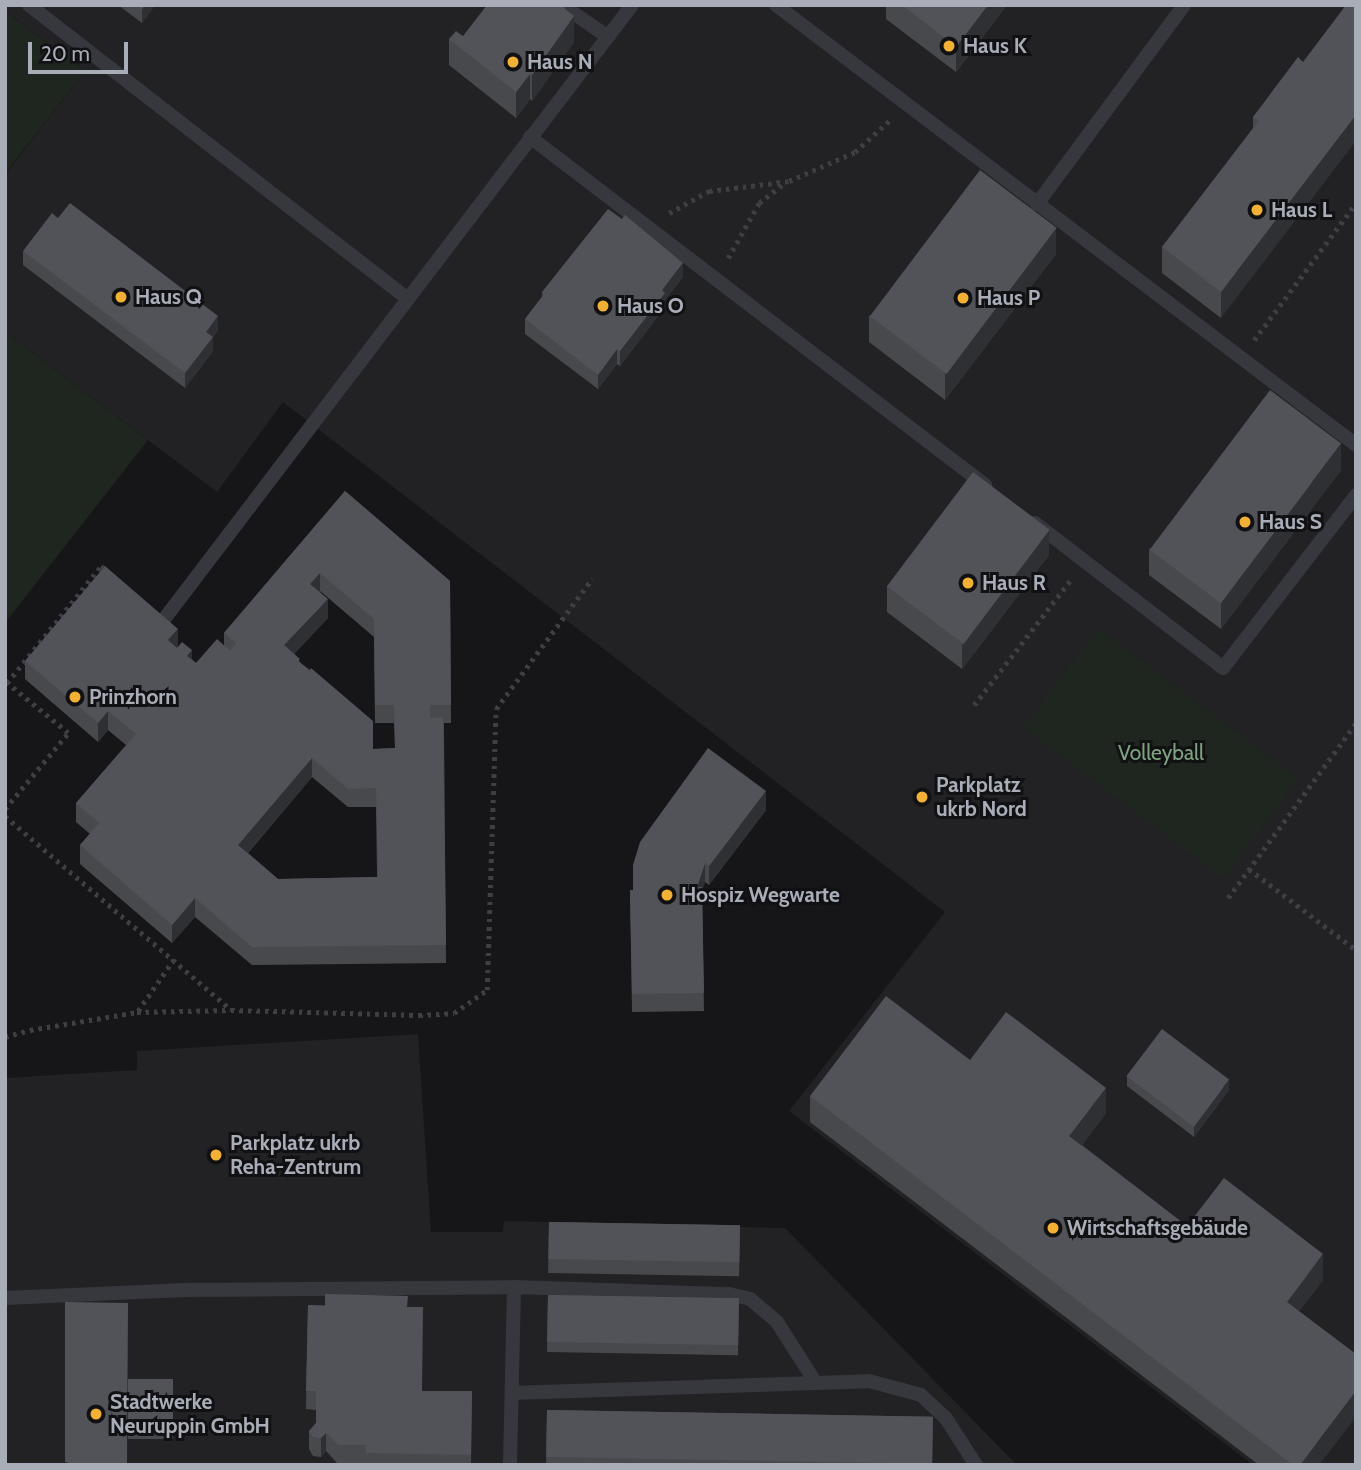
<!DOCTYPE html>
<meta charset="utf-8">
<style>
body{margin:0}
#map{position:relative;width:1361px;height:1470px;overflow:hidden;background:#161618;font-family:Cabin,sans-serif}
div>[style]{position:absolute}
.built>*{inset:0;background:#222225}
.green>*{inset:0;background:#1e261f;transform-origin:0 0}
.path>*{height:4.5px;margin-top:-2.25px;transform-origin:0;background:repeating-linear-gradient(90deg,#3d3f44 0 3.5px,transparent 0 8.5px)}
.lane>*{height:14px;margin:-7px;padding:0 7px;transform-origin:7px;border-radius:7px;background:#37383d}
.wall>*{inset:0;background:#47494d;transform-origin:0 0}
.shaded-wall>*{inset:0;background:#2f3033}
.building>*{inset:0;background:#525359;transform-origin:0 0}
.dots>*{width:19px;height:19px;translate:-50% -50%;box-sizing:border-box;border:4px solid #111113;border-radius:50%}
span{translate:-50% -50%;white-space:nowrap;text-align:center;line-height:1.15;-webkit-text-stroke:6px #111113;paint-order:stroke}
.poi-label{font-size:21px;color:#a8adb8;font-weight:700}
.left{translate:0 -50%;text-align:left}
.park-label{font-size:21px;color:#7fa381}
.frame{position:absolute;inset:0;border:7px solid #a8adb8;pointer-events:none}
.scale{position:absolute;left:28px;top:42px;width:100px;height:32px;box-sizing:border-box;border:4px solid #a8adb8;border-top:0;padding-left:9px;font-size:21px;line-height:24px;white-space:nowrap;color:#a8adb8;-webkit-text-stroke:5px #111113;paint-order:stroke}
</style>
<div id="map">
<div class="built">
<i style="clip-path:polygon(5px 5px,1356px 5px,1356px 1465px,1253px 1465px,789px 1111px,945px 912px,283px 402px,217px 492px,5px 332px,5px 175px,85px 71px,5px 11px)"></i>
<i style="clip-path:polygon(418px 1034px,431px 1232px,503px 1232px,504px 1221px,785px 1228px,1017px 1465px,5px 1465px,5px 1078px,137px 1070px,137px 1051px)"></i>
</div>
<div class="green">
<i style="clip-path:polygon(5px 11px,85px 71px,5px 174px)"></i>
<i style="clip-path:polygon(5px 332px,148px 440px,5px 623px)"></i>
<i style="left:1098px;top:628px;width:251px;height:125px;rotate:37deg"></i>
</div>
<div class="path">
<i style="left:669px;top:213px;width:46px;rotate:-28.8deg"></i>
<i style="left:709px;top:191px;width:81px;rotate:-7.1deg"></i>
<i style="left:789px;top:181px;width:72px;rotate:-23.7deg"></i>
<i style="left:855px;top:152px;width:47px;rotate:-42.4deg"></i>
<i style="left:728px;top:258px;width:63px;rotate:-60.6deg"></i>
<i style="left:759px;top:203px;width:29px;rotate:-38deg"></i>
<i style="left:1254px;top:340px;width:171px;rotate:-53.3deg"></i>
<i style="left:974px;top:705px;width:160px;rotate:-52.3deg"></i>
<i style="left:5px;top:809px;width:99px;rotate:-50.3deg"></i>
<i style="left:68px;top:733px;width:79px;rotate:-140.7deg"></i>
<i style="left:7px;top:683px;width:150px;rotate:-51.2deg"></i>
<i style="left:101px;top:566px;width:7px;rotate:34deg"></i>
<i style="left:5px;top:816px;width:298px;rotate:40.6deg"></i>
<i style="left:1249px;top:869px;width:134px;rotate:37.1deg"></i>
<i style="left:1228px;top:898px;width:217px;rotate:-53.8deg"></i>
<i style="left:138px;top:1011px;width:63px;rotate:-55.3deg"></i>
<i style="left:5px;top:1037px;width:26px;rotate:-16deg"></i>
<i style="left:30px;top:1030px;width:109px;rotate:-9.5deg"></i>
<i style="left:137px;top:1012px;width:94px;rotate:-1.2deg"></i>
<i style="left:231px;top:1010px;width:188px;rotate:1.5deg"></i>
<i style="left:419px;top:1015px;width:35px;rotate:-3deg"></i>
<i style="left:454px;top:1013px;width:40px;rotate:-34.9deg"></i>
<i style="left:487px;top:990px;width:281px;rotate:-88.2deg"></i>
<i style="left:496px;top:709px;width:162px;rotate:-53.6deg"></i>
</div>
<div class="lane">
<i style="left:29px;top:5px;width:478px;rotate:37.8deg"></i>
<i style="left:562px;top:5px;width:56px;rotate:34.8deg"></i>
<i style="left:776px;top:5px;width:728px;rotate:37.18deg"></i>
<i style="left:530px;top:137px;width:573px;rotate:37.41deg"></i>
<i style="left:1037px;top:204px;width:247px;rotate:-53.5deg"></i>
<i style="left:1035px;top:523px;width:237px;rotate:37.6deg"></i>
<i style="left:1223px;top:668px;width:218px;rotate:-52.4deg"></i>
<i style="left:165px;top:618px;width:771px;rotate:-52.7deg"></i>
<i style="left:514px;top:1287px;width:215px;rotate:1.9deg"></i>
<i style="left:729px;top:1294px;width:22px;rotate:13deg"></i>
<i style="left:750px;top:1299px;width:35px;rotate:40deg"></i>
<i style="left:777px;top:1322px;width:72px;rotate:57.4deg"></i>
<i style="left:5px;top:1298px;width:181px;rotate:-2.5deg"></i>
<i style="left:186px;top:1290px;width:328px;rotate:-0.5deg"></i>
<i style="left:514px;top:1287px;width:178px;rotate:91.3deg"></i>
<i style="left:512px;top:1393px;width:357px;rotate:-1.9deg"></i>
<i style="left:869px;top:1381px;width:54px;rotate:15.1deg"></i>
<i style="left:921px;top:1395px;width:33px;rotate:43deg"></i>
<i style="left:945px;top:1417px;width:57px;rotate:57.1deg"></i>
</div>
<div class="wall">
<i style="clip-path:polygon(118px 5px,155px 5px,142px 23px)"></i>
<i style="clip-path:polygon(564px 5px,574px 42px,532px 101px,530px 99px,516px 118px,449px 65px,449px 39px,463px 36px)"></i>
<i style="clip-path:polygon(886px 5px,1007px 5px,956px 72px,886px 19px)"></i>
<i style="clip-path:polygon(1303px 62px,1221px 318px,1162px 273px,1162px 247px,1253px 128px,1253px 117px)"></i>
<i style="clip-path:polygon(23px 251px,218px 330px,213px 337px,213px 351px,185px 388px,23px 265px)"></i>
<i style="clip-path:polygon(1056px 254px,945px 400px,869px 342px,869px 316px)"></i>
<i style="clip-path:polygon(683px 277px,665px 300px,665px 307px,620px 366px,617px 364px,598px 389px,525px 334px,525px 319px,542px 297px,542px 292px)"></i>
<i style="clip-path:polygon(1341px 470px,1221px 629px,1149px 575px,1149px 549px)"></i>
<i style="clip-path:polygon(evenodd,345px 491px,450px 581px,451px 723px,444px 723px,446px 963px,252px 965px,195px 917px,172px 943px,80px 864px,80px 845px,90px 834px,76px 822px,76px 803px,126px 745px,108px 730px,98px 742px,25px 679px,25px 661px,178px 646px,196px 663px,224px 645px,224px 633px,345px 491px,320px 591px,374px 637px,375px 723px,394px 723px,395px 748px,373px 749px,300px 662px,294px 654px,328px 618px,320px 591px,345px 491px,312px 777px,348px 807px,376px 807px,377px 877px,278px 879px,248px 853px,312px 777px)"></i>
<i style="clip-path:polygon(1049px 555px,962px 669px,887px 612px,887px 586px)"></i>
<i style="clip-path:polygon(766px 810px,709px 885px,705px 882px,702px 890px,704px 1011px,632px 1012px,630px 890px,633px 890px)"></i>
<i style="clip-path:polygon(970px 1060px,1106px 1113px,1082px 1145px,1187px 1226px,1323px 1280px,1299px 1311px,1319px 1465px,1259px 1465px,810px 1122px,810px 1096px)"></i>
<i style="clip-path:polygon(1127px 1076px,1229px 1090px,1194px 1137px,1127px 1086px)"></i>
<i style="left:549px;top:1222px;width:191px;height:51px;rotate:1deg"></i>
<i style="left:548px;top:1295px;width:191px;height:57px;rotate:1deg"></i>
<i style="clip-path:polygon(308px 1305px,408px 1307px,422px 1391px,472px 1391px,471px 1465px,366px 1465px,338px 1464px,326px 1451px,321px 1457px,313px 1456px,309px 1449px,309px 1431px,316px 1423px,316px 1410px,306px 1409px)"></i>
<i style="left:128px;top:1379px;width:45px;height:60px"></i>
<i style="left:547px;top:1410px;width:386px;height:55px;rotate:1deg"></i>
</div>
<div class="shaded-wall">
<i style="clip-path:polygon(145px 5px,155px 5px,142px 23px,142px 9px)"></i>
<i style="clip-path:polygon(988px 5px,1007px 5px,956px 72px,956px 47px)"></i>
<i style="clip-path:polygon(574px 16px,574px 42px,532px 101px,532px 75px)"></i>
<i style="clip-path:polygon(530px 74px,530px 99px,516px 118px,516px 92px)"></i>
<i style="clip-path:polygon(1356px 115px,1356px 141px,1221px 318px,1221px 292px)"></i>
<i style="clip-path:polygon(1056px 228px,1056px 254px,945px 400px,945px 374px)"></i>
<i style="clip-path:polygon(683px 263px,683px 277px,665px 300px,665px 307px,620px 366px,620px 351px,662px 290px)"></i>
<i style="clip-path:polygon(218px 316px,218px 330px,213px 337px,213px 351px,185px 388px,185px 373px,206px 332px)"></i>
<i style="clip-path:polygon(617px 349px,617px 364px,598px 389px,598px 375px)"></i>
<i style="clip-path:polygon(1341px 444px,1341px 470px,1221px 629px,1221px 603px)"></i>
<i style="clip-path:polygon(1049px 530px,1049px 555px,962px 669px,962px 644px)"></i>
<i style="clip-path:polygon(320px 573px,320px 591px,310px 603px,310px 584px)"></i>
<i style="clip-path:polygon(328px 599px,328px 618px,284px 664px,284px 645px)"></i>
<i style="clip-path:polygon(178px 629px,178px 647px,168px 659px,168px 640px)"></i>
<i style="clip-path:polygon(192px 650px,192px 669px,187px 656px)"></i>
<i style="clip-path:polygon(108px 711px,108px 730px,98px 742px,98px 723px)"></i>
<i style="clip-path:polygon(312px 758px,312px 777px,238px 864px,238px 845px)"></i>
<i style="clip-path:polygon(766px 791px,766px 810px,709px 885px,709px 866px)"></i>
<i style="clip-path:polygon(705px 863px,705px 882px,697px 905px,697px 887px)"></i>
<i style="clip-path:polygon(195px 898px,195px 917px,172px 943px,172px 925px)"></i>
<i style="clip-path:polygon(1229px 1080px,1229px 1090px,1194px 1137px,1194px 1127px)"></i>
<i style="clip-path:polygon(1106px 1088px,1106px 1113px,1069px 1162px,1069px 1136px)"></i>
<i style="clip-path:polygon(1323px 1254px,1323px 1280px,1287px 1327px,1287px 1302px)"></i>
<i style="clip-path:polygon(1356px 1391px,1356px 1417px,1319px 1465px,1300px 1465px)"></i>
<i style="clip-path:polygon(326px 1433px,326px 1451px,321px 1457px,321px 1438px)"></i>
</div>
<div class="building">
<i style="clip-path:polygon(137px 5px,145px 5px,142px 9px)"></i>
<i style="clip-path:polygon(487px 5px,560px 5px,574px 16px,532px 75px,530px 74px,516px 92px,449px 39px,456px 31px,463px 36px)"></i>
<i style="clip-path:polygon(902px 5px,988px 5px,956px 47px)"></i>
<i style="clip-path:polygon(1346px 5px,1356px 5px,1356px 115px,1221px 292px,1162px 247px,1259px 121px,1253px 117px,1298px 57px,1303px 62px)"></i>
<i style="left:980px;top:170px;width:96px;height:183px;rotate:37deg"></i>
<i style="clip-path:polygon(70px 203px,218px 316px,206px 332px,213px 337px,185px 373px,23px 251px,52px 213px,58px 218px)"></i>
<i style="clip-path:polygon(608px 209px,622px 219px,625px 215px,683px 263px,662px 290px,665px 293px,620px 351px,617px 349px,598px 375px,525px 319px,544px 294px,542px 292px)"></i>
<i style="left:1270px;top:390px;width:89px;height:200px;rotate:37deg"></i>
<i style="left:973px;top:472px;width:96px;height:143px;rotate:37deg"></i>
<i style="clip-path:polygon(evenodd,345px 491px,450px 581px,451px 705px,430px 705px,430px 718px,443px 717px,446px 945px,252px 947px,195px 898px,172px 925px,80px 845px,99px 823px,76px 803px,136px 734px,108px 711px,98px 723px,25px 661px,105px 566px,178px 629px,168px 640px,177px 648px,182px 642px,192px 650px,187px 656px,196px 663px,217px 639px,230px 651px,236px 643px,224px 633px,345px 491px,320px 573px,374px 619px,375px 705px,394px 705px,395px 748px,373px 749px,373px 721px,311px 668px,310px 670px,298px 661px,300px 659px,284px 645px,328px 599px,310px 584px,320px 573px,345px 491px,312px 758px,348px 789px,376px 788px,378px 877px,278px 879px,238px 845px,312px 758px)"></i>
<i style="clip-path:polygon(708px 748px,766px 791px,709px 866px,705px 863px,697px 887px,702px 887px,704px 993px,632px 994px,630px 890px,633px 890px,633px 865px,640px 842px)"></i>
<i style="clip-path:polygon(886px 996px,970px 1060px,1006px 1012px,1106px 1088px,1069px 1136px,1187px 1226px,1224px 1178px,1323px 1254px,1287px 1302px,1356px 1354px,1356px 1391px,1300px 1465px,1293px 1465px,810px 1096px)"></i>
<i style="left:1162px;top:1029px;width:84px;height:59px;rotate:37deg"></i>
<i style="left:549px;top:1222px;width:191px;height:37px;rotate:1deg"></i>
<i style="clip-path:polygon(325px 1294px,408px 1296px,407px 1307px,423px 1307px,422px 1391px,472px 1391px,471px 1455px,366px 1453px,366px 1445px,338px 1445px,326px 1433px,321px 1438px,313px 1437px,309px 1431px,316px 1423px,316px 1391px,306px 1391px,308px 1305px,325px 1306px)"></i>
<i style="left:548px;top:1295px;width:191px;height:47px;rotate:1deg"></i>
<i style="clip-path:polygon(65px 1302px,128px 1303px,127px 1463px,118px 1465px,77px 1465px,65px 1462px)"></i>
<i style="left:128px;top:1379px;width:45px;height:50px"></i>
<i style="left:547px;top:1410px;width:386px;height:47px;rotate:1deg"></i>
</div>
<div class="dots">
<i style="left:949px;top:46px;background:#f2b134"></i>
<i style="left:513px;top:62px;background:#f2b134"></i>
<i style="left:1257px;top:210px;background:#f2b134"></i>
<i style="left:121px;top:297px;background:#f2b134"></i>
<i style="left:963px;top:298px;background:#f2b134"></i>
<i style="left:603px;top:306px;background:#f2b134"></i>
<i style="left:1245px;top:522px;background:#f2b134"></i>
<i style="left:968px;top:583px;background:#f2b134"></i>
<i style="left:75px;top:697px;background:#f2b134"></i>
<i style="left:922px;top:797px;background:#f2b134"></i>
<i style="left:667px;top:895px;background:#f2b134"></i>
<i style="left:216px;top:1155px;background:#f2b134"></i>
<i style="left:1053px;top:1228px;background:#f2b134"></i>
<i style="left:96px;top:1414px;background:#f2b134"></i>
</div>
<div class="poi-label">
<span class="left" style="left:963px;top:46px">Haus K</span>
<span class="left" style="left:527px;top:62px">Haus N</span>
<span class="left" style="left:1271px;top:210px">Haus L</span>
<span class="left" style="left:135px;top:297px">Haus Q</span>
<span class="left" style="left:977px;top:298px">Haus P</span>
<span class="left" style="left:617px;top:306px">Haus O</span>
<span class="left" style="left:1259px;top:522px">Haus S</span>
<span class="left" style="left:982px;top:583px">Haus R</span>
<span class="left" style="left:89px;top:697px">Prinzhorn</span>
<span class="left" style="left:936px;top:797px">Parkplatz<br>ukrb Nord</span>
<span class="left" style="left:681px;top:895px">Hospiz Wegwarte</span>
<span class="left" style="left:230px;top:1155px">Parkplatz ukrb<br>Reha-Zentrum</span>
<span class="left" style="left:1067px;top:1228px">Wirtschaftsgebäude</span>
<span class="left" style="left:110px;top:1414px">Stadtwerke<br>Neuruppin GmbH</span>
</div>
<div class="park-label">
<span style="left:1161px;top:753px">Volleyball</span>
</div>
<div class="frame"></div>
<div class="scale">20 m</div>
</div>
